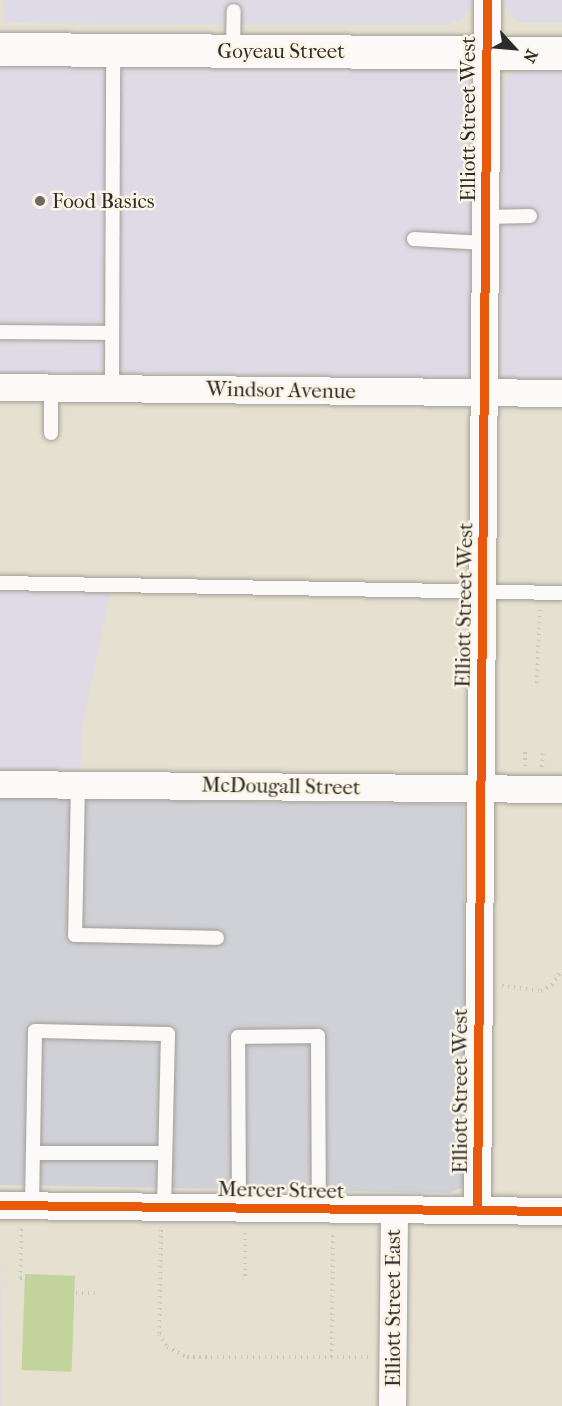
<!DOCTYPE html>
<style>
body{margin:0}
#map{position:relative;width:562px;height:1406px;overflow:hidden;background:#e5e0d0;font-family:"IM FELL French Canon",serif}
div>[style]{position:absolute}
.built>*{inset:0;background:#dedbe6}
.industrial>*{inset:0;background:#d0d0d7}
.green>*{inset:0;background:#c3d39c;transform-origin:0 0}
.path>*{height:4px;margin-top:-2px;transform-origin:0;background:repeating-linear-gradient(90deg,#c8c7c4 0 1.5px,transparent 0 6px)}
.roads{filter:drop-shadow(0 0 2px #a29f96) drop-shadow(0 0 2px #a29f96)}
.service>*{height:14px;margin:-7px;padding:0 7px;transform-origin:7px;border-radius:7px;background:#fbfaf8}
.minor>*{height:27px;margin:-13.5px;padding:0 13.5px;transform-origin:13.5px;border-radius:13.5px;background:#fbfaf8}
.tertiary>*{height:33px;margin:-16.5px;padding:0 16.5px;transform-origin:16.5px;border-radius:16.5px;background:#fbfaf8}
.cycleway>*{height:9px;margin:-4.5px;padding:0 4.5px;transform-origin:4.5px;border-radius:4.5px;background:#e8590c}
.dots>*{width:16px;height:16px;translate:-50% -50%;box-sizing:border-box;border:3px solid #fcf5e5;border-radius:50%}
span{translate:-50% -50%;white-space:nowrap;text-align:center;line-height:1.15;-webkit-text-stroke:5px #fcf5e5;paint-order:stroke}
.street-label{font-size:21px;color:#2b2b2b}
.poi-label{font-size:21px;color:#2b2b2b}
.left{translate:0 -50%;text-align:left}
.north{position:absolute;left:484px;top:18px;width:60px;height:60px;-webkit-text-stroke:4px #fcf5e5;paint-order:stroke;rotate:116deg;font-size:16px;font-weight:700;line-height:24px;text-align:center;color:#2b2b2b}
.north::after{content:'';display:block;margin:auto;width:21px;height:27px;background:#2b2b2b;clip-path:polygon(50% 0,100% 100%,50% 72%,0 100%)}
</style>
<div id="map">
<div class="built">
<i style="clip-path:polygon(3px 0,474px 0,464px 18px,447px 25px,4px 23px)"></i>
<i style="clip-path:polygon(503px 0,562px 0,562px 23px,523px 23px,509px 16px)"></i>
<i style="clip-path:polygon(0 65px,444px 69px,467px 75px,474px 96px,473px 378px,0 372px)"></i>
<i style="clip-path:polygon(562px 70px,562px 379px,499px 378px,503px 86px,508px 76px,519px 71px)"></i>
<i style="clip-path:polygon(0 590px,111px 592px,83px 721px,80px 771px,0 770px)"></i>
<i style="clip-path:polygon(0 1231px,2px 1406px,0 1406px)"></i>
</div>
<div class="industrial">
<i style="clip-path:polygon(0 798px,463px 804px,467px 1178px,461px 1188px,449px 1193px,0 1185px)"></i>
</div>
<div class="green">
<i style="left:25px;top:1274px;width:50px;height:96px;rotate:2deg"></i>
</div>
<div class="path">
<i style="left:537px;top:683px;width:74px;rotate:-87.7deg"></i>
<i style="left:525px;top:766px;width:14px;rotate:-90deg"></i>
<i style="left:542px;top:767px;width:15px;rotate:-86deg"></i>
<i style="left:502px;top:986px;width:39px;rotate:7deg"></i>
<i style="left:541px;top:991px;width:13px;rotate:-29deg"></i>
<i style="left:552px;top:985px;width:18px;rotate:-56deg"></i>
<i style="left:21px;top:1229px;width:49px;rotate:91.2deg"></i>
<i style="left:20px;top:1278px;width:5px"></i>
<i style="left:161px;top:1230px;width:104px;rotate:91.1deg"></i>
<i style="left:159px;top:1334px;width:15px;rotate:58deg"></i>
<i style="left:167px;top:1347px;width:22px;rotate:27deg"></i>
<i style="left:187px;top:1357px;width:181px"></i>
<i style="left:245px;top:1276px;width:45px;rotate:-90deg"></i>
<i style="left:76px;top:1293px;width:22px"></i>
<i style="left:332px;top:1357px;width:125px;rotate:-89.5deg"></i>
</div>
<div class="roads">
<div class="service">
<i style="left:233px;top:50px;width:39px;rotate:-89deg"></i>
<i style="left:485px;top:217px;width:45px;rotate:-1.3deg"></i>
<i style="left:414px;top:239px;width:71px;rotate:3.2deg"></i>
<i style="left:0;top:332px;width:112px;rotate:0.5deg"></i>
<i style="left:112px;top:388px;width:338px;rotate:-89.8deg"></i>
<i style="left:51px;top:433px;width:45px;rotate:-90deg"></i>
<i style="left:0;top:583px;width:562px;rotate:1.02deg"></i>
<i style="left:78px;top:784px;width:151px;rotate:91.1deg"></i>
<i style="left:75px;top:935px;width:142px;rotate:1.2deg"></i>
<i style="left:33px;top:1153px;width:132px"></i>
<i style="left:32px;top:1205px;width:174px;rotate:-89deg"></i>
<i style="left:35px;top:1031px;width:133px;rotate:1.3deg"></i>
<i style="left:168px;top:1034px;width:172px;rotate:91.3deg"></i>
<i style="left:239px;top:1207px;width:170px;rotate:-90.3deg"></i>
<i style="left:238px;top:1037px;width:80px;rotate:-0.7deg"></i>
<i style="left:318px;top:1036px;width:172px;rotate:89.7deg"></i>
</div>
<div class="minor">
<i style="left:0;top:387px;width:562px;rotate:0.61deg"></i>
<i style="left:0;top:784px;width:562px;rotate:0.51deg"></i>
<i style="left:0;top:1205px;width:562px;rotate:0.61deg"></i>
<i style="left:477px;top:1210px;width:1210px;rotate:-89.53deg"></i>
<i style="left:392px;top:1406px;width:197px;rotate:-89.4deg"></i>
</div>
<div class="tertiary">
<i style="left:0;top:49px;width:562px;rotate:0.41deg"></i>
</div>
</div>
<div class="cycleway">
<i style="left:0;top:1205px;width:562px;rotate:0.61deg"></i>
<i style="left:477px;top:1210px;width:1210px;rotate:-89.53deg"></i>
</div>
<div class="dots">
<i style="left:40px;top:201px;background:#6c6a65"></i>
</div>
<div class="street-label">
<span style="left:281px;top:51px">Goyeau Street</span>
<span style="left:468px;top:119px;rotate:-90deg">Elliott Street West</span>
<span style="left:281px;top:390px;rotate:1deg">Windsor Avenue</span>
<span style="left:464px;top:605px;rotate:-89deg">Elliott Street West</span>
<span style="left:281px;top:786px;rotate:1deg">McDougall Street</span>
<span style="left:460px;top:1091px;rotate:-90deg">Elliott Street West</span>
<span style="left:281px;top:1190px;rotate:1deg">Mercer Street</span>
<span style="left:393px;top:1308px;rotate:-90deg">Elliott Street East</span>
</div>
<div class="poi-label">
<span class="left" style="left:52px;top:201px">Food Basics</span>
</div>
<div class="north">N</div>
</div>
